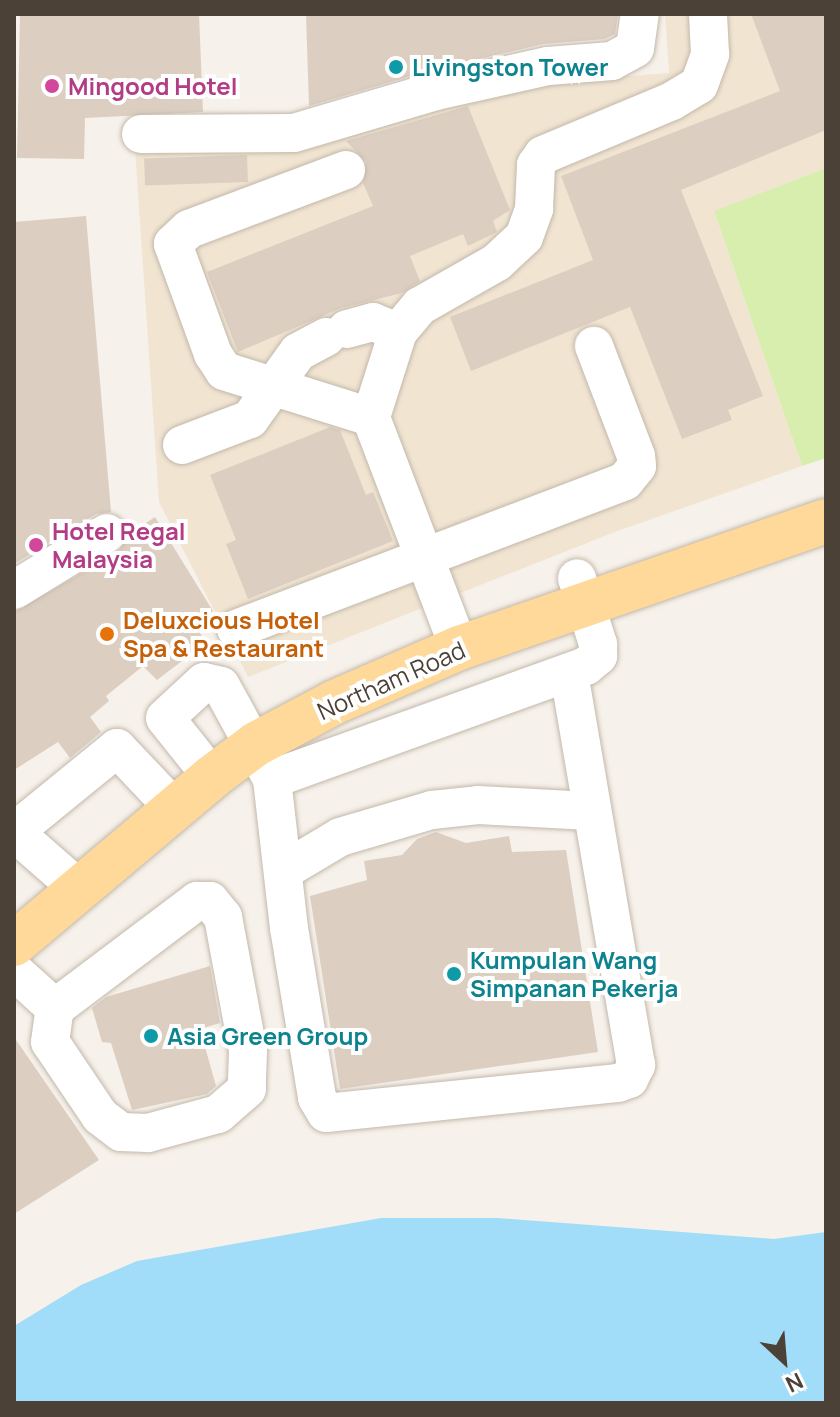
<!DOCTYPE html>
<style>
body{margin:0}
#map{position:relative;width:840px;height:1417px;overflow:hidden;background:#f6f1ea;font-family:Manrope,sans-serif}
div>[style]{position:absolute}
.education>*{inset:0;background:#f1e5d2}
.green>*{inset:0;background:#d8eeaf}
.water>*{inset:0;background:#a1ddf8}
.building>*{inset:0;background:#dccfc1;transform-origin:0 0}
.roads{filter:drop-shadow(0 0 2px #c3b8ab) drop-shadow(0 0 2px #c3b8ab)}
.minor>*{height:38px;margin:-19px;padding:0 19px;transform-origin:19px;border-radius:19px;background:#fff}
.major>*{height:44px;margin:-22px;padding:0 22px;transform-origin:22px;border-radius:22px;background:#ffd99a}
.dots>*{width:22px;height:22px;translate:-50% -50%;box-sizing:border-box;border:4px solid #fff;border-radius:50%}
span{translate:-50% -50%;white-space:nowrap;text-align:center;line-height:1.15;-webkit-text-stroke:8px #fff;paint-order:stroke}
.culture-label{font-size:24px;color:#0d838f;font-weight:700}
.left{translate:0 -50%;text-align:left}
.hotel-label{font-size:24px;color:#b23c85;font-weight:700}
.food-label{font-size:24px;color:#c56008;font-weight:700}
.street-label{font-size:24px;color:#4b4137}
.frame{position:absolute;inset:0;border:16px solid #4b4137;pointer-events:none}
.north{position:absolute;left:744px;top:1321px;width:80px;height:80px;-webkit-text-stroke:6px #fff;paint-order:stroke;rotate:154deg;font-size:22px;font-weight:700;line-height:32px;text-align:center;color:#4b4137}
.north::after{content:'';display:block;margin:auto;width:28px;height:36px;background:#4b4137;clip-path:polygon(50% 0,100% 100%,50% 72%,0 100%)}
</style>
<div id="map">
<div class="education">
<i style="clip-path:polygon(665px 14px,826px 14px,826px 168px,714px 211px,802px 466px,612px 533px,248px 677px,159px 502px,135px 148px,546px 82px,669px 73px)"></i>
</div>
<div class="green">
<i style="clip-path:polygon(826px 168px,826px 458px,802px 466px,714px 211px)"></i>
</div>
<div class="water">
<i style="clip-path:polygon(381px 1218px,498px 1218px,774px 1239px,826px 1232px,826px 1403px,14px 1403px,14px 1326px,81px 1285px,137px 1261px)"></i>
</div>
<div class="building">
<i style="clip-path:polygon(20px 14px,199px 14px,203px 112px,85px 118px,84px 159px,17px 158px)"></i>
<i style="clip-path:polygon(306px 14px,618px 14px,615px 34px,605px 39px,543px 44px,431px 70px,309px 106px)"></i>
<i style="clip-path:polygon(751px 14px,826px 14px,826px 130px,681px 190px,763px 396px,728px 410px,732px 420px,682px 439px,630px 307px,471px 371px,450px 317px,593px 260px,561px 176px,780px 91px)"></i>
<i style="clip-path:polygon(468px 106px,510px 210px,493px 221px,497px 232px,468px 246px,463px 234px,410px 256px,420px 281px,402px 293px,341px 308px,238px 352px,207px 272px,373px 206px,363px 183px,366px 162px,346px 141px)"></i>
<i style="left:247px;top:155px;width:27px;height:103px;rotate:88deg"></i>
<i style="clip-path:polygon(86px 216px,111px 512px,96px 514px,14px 564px,14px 222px)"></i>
<i style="clip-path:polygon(330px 427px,340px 430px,366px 495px,373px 492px,393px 541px,248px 599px,226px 544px,236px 540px,210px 475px)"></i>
<i style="clip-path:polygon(155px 517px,213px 611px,194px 626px,207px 642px,157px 680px,143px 666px,106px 696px,109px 701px,90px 717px,101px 732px,70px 758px,58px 742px,14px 770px,14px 612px,118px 552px,129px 534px)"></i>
<i style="clip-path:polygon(436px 832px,466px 843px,509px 836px,512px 852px,566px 850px,598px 1052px,340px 1089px,310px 896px,367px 880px,364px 861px,402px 855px,417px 839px)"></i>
<i style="clip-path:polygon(210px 966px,220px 1023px,200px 1029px,216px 1086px,207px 1094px,132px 1110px,111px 1043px,102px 1042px,92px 1008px,106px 997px)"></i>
<i style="clip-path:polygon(14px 1037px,99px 1160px,14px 1214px)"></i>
</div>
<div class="roads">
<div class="minor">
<i style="left:141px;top:134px;width:153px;rotate:-0.4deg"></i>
<i style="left:294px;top:133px;width:148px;rotate:-16.5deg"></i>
<i style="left:436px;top:91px;width:115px;rotate:-12.6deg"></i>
<i style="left:548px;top:66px;width:64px;rotate:-4.5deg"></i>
<i style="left:612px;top:61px;width:26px;rotate:-29deg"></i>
<i style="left:635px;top:48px;width:34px;rotate:-82deg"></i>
<i style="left:346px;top:170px;width:168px;rotate:159.4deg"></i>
<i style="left:189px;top:229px;width:22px;rotate:137deg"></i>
<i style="left:173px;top:244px;width:117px;rotate:70deg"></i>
<i style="left:213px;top:354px;width:20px;rotate:57deg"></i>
<i style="left:224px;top:371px;width:154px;rotate:17.4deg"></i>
<i style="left:347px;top:329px;width:27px;rotate:-15deg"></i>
<i style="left:373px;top:322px;width:27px;rotate:22deg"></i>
<i style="left:182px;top:445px;width:73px;rotate:-20.9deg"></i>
<i style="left:250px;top:419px;width:82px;rotate:-54.4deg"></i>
<i style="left:298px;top:352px;width:32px;rotate:-28deg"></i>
<i style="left:14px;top:590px;width:109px;rotate:-31.5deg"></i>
<i style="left:236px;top:629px;width:416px;rotate:-20.8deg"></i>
<i style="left:625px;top:481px;width:19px;rotate:-51deg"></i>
<i style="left:637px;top:466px;width:10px;rotate:-96deg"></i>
<i style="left:636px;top:456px;width:118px;rotate:-110.9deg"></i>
<i style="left:459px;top:648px;width:247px;rotate:-110.9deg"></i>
<i style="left:371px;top:417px;width:89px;rotate:-72.4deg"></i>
<i style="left:398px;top:332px;width:34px;rotate:-50deg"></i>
<i style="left:420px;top:306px;width:89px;rotate:-29.7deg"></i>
<i style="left:497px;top:262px;width:37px;rotate:-43deg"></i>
<i style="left:524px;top:237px;width:30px;rotate:-70deg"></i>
<i style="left:534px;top:209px;width:44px;rotate:-87.4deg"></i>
<i style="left:536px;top:165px;width:12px;rotate:-55deg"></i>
<i style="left:543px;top:155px;width:140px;rotate:-22.7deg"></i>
<i style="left:672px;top:101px;width:31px;rotate:-31deg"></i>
<i style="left:699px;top:85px;width:33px;rotate:-70deg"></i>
<i style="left:710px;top:54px;width:40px;rotate:-92.9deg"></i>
<i style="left:212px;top:777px;width:75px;rotate:-128.5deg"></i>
<i style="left:165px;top:718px;width:53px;rotate:-42.7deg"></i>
<i style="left:204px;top:682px;width:17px;rotate:13deg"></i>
<i style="left:221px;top:686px;width:106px;rotate:61.3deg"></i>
<i style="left:272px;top:779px;width:150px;rotate:83.5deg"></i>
<i style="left:289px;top:928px;width:172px;rotate:80.6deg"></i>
<i style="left:317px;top:1098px;width:17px;rotate:59deg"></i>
<i style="left:326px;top:1113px;width:294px;rotate:-5.9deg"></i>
<i style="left:618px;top:1083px;width:12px;rotate:-20deg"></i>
<i style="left:629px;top:1079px;width:16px;rotate:-63deg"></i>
<i style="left:636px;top:1065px;width:398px;rotate:-99.7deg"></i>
<i style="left:272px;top:779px;width:334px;rotate:-19.8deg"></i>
<i style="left:586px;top:666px;width:16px;rotate:-40deg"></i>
<i style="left:598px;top:656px;width:12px;rotate:-90deg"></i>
<i style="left:598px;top:644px;width:69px;rotate:-107.7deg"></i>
<i style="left:14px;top:832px;width:133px;rotate:-39.2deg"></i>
<i style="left:117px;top:748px;width:83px;rotate:46.5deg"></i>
<i style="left:14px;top:832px;width:86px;rotate:41.2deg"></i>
<i style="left:283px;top:871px;width:66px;rotate:-30.8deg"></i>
<i style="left:340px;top:837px;width:96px;rotate:-16.4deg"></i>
<i style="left:432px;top:810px;width:46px;rotate:-6.2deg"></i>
<i style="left:478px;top:805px;width:112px;rotate:3.1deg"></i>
<i style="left:197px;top:901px;width:13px"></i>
<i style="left:210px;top:901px;width:21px;rotate:51deg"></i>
<i style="left:223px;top:917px;width:136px;rotate:79.4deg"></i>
<i style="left:248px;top:1051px;width:38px;rotate:92deg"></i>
<i style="left:247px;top:1089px;width:38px;rotate:139deg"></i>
<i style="left:218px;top:1114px;width:73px;rotate:164.8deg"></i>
<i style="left:148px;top:1133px;width:27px;rotate:-178deg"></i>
<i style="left:121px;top:1132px;width:26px;rotate:-143deg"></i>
<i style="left:100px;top:1116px;width:89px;rotate:-124deg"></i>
<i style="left:50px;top:1042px;width:34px;rotate:-82deg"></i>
<i style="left:55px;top:1008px;width:178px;rotate:-37deg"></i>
<i style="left:14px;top:971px;width:55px;rotate:42.1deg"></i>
</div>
<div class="major">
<i style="left:14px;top:944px;width:259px;rotate:-40.1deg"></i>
<i style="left:212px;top:777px;width:55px;rotate:-36.9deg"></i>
<i style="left:256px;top:744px;width:89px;rotate:-28deg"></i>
<i style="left:335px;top:702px;width:135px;rotate:-23.5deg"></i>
<i style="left:459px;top:648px;width:388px;rotate:-19.1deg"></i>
</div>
</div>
<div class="dots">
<i style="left:396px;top:67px;background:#0f9aa8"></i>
<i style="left:52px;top:86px;background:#d1479c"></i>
<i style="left:36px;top:545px;background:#d1479c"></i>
<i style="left:107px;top:634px;background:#e8710a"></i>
<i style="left:454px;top:974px;background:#0f9aa8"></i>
<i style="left:151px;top:1036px;background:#0f9aa8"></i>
</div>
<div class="culture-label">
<span class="left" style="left:412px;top:67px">Livingston Tower</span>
<span class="left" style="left:470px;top:974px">Kumpulan Wang<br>Simpanan Pekerja</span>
<span class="left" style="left:167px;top:1036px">Asia Green Group</span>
</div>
<div class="hotel-label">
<span class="left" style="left:68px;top:86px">Mingood Hotel</span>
<span class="left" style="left:52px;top:545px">Hotel Regal<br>Malaysia</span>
</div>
<div class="food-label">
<span class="left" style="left:123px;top:634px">Deluxcious Hotel<br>Spa &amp; Restaurant</span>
</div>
<div class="street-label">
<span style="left:391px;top:680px;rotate:-24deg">Northam Road</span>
</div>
<div class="frame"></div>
<div class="north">N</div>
</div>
